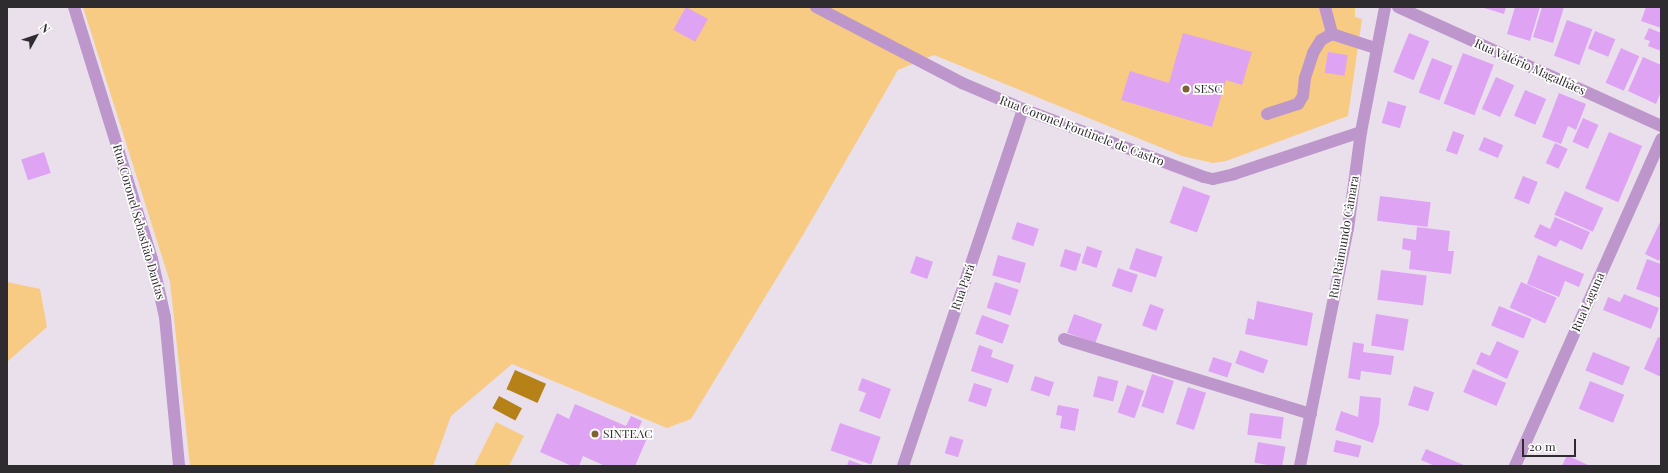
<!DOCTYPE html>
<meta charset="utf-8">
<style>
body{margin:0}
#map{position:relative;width:1668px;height:473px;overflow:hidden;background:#e9e0ec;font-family:"Playfair Display",serif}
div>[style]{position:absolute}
.green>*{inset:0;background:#f7cb84}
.water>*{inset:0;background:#b68116;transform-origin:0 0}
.building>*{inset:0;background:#dfa3f4;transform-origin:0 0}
.minor>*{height:12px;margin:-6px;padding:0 6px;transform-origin:6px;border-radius:6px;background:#bd97cb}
.dots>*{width:11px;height:11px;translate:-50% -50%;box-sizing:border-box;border:2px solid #fff;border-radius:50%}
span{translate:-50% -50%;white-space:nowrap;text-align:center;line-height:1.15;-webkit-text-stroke:3.5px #fff;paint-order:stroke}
.street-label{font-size:12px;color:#2f2c30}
.poi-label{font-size:12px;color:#2f2c30}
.left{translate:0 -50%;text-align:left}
.frame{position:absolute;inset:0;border:8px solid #2f2c30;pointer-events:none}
.north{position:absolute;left:16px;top:16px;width:40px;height:40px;-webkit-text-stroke:3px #fff;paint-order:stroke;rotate:50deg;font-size:11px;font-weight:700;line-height:16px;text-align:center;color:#2f2c30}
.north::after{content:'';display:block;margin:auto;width:14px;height:18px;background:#2f2c30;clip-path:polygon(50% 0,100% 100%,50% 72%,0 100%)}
.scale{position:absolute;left:1522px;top:439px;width:54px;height:18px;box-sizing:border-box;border:2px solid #2f2c30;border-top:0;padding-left:5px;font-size:12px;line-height:14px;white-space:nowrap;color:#2f2c30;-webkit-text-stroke:3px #fff;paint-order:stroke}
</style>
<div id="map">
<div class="green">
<i style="clip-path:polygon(83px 7px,1355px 7px,1355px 17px,1362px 19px,1348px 116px,1226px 161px,1213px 163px,1182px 156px,934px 55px,898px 70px,803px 235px,691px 419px,667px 428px,512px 364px,451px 416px,433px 466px,190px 466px,170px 282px)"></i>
<i style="clip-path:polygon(7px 282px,40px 289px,47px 327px,7px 362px)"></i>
<i style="clip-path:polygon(496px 422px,524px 436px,509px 466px,474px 466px)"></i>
</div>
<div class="water">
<i style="left:515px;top:370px;width:34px;height:21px;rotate:24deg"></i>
<i style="left:499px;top:396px;width:26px;height:14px;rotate:28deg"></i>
</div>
<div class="building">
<i style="left:686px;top:7px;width:25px;height:26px;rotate:29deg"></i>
<i style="clip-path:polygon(1481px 7px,1506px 7px,1504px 14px)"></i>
<i style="clip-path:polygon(1515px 7px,1540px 7px,1530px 41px,1507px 34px)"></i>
<i style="clip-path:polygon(1542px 7px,1564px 7px,1553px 43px,1533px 37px)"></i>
<i style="clip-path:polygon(1646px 7px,1661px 7px,1661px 28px,1641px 21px)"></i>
<i style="left:1567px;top:20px;width:27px;height:38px;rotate:20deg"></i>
<i style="clip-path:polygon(1649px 28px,1661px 33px,1661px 51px,1648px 46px,1650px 41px,1644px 39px)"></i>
<i style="left:1595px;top:31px;width:22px;height:19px;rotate:22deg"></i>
<i style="clip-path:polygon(1183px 33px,1252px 52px,1242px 85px,1226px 80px,1212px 127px,1121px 100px,1130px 71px,1169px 83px)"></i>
<i style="left:1409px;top:33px;width:22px;height:42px;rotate:22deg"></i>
<i style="left:1621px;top:48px;width:20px;height:38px;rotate:24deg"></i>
<i style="left:1328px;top:52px;width:20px;height:21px;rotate:9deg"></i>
<i style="left:1463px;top:53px;width:33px;height:54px;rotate:21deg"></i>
<i style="clip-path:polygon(1643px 57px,1661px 65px,1661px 92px,1656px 104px,1628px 91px)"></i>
<i style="left:1432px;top:58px;width:22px;height:37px;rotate:21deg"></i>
<i style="left:1496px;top:77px;width:20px;height:35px;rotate:24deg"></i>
<i style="left:1525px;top:90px;width:23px;height:28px;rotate:23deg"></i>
<i style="clip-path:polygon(1559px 93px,1586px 104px,1576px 130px,1568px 126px,1561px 144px,1542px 137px)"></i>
<i style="left:1388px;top:101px;width:19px;height:23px;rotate:16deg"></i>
<i style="left:1583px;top:118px;width:17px;height:26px;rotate:24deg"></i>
<i style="left:1453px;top:131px;width:12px;height:21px;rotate:20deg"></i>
<i style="left:1609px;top:132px;width:36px;height:61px;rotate:23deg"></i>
<i style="left:1484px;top:137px;width:21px;height:14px;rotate:23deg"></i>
<i style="left:1555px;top:143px;width:14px;height:22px;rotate:25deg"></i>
<i style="left:44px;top:152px;width:22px;height:24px;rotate:72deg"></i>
<i style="left:1523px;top:176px;width:16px;height:24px;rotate:22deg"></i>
<i style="left:1183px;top:186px;width:29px;height:39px;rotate:20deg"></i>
<i style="left:1565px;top:191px;width:42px;height:26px;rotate:24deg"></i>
<i style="left:1380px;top:196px;width:51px;height:25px;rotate:7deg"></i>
<i style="clip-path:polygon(1555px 217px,1590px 232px,1582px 250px,1560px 240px,1556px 247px,1534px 237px,1540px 224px,1550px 229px)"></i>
<i style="clip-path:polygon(1661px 220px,1661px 256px,1659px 261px,1645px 254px)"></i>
<i style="left:1017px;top:222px;width:23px;height:18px;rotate:18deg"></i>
<i style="clip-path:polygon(1417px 227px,1450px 231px,1448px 251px,1454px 251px,1451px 274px,1409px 269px,1411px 251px,1402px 249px,1403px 238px,1416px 240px)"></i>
<i style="left:1087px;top:246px;width:16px;height:18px;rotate:18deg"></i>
<i style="left:1136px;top:248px;width:28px;height:22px;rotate:18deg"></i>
<i style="left:1065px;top:249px;width:17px;height:18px;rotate:17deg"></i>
<i style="left:998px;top:255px;width:29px;height:21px;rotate:16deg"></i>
<i style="clip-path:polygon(1538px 255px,1584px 274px,1579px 287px,1565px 281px,1559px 297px,1527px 284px)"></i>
<i style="left:916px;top:256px;width:18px;height:18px;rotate:19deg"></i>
<i style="clip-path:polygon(1647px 259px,1661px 264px,1661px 298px,1636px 289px)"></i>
<i style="left:1118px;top:268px;width:21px;height:19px;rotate:19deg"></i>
<i style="left:1381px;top:270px;width:46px;height:30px;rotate:7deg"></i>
<i style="left:995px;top:282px;width:25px;height:27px;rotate:18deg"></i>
<i style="left:1521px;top:282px;width:39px;height:28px;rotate:24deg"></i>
<i style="clip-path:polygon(1624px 294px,1659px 308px,1651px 329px,1603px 310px,1608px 297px,1620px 302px)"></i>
<i style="clip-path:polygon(1257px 301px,1313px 313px,1307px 346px,1245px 334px,1248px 318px,1254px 320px)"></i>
<i style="left:1150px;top:304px;width:15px;height:23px;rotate:20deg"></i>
<i style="left:1499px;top:306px;width:35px;height:21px;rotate:22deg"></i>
<i style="left:1074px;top:314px;width:30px;height:20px;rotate:20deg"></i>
<i style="left:1376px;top:314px;width:33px;height:32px;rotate:9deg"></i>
<i style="left:982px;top:315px;width:29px;height:20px;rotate:20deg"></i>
<i style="clip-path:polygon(1658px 337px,1661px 338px,1661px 377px,1644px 369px)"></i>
<i style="clip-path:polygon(1497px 341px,1519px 351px,1507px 379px,1476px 364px,1481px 352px,1490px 356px)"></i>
<i style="clip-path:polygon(1353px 342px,1364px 344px,1363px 352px,1394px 356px,1391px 375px,1361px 371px,1360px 380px,1348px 378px)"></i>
<i style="clip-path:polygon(979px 345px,993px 350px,991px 357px,1014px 365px,1008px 383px,971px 371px)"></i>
<i style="left:1240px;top:350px;width:30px;height:14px;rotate:20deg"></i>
<i style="left:1593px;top:352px;width:40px;height:20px;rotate:22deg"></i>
<i style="left:1213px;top:357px;width:20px;height:15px;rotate:18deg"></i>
<i style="left:1473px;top:369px;width:36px;height:25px;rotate:23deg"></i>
<i style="left:1152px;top:374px;width:23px;height:34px;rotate:18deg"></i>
<i style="left:1035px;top:376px;width:20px;height:15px;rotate:18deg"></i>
<i style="left:1098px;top:376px;width:21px;height:21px;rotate:14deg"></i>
<i style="clip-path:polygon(862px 378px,891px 389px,880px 419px,859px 411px,866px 393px,858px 390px)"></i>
<i style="left:1590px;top:381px;width:37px;height:30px;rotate:22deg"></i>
<i style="left:974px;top:383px;width:19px;height:19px;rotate:18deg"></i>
<i style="left:1127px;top:385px;width:18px;height:29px;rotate:19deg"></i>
<i style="left:1414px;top:386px;width:21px;height:20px;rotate:17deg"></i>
<i style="left:1188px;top:387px;width:19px;height:39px;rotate:18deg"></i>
<i style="clip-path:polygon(1360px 396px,1381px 398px,1379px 424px,1373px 443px,1335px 430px,1341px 411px,1358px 417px)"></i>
<i style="clip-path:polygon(575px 404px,626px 426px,631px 416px,642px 421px,637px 432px,648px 436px,635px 466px,605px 466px,583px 456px,579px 466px,572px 466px,540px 452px,557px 413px,569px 419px)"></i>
<i style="clip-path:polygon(1058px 405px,1079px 409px,1075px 431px,1060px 428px,1062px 416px,1056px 415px)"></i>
<i style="left:1250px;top:413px;width:34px;height:22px;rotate:7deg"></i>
<i style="left:840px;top:423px;width:43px;height:29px;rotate:19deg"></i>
<i style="left:950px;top:436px;width:14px;height:18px;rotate:17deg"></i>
<i style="left:1336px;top:440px;width:26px;height:12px;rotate:13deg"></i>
<i style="left:1258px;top:442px;width:28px;height:21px;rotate:10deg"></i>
<i style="clip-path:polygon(1426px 449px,1466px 466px,1435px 466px,1421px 460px)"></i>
<i style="clip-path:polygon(1567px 455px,1590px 466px,1562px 466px)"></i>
<i style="clip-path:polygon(849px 460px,865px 466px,847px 466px)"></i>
</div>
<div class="minor">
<i style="left:74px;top:7px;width:264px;rotate:72.8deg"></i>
<i style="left:152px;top:259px;width:59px;rotate:77.4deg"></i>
<i style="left:165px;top:317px;width:150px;rotate:84.6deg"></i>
<i style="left:816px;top:7px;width:165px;rotate:27.5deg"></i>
<i style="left:962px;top:83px;width:66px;rotate:23.1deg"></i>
<i style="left:1023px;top:109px;width:193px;rotate:20.6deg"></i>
<i style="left:1204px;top:177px;width:9px;rotate:13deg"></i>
<i style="left:1213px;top:179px;width:22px;rotate:-13deg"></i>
<i style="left:1234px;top:174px;width:134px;rotate:-18.3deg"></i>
<i style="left:1325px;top:7px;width:28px;rotate:75deg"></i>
<i style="left:1332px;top:34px;width:45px;rotate:18deg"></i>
<i style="left:1398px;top:7px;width:289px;rotate:24.3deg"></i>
<i style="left:1267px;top:114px;width:33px;rotate:-18deg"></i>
<i style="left:1298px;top:104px;width:9px;rotate:-58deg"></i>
<i style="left:1303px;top:96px;width:18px;rotate:-84deg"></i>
<i style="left:1305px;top:78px;width:26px;rotate:-72deg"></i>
<i style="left:1313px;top:53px;width:15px;rotate:-58deg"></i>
<i style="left:1321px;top:40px;width:13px;rotate:-29deg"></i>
<i style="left:1064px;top:339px;width:258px;rotate:16.9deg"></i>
<i style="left:903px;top:466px;width:377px;rotate:-71.4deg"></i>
<i style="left:1300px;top:466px;width:242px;rotate:-78.6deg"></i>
<i style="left:1348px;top:229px;width:98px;rotate:-82.4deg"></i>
<i style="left:1361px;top:132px;width:127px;rotate:-79.1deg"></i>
<i style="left:1515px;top:466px;width:358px;rotate:-65.9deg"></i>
</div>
<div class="dots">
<i style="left:1186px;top:89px;background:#7e6234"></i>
<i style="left:595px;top:434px;background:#7e6234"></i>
</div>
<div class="street-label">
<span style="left:1530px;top:67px;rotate:24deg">Rua Valério Magalhães</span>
<span style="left:1082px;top:131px;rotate:21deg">Rua Coronel Fontinele de Castro</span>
<span style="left:139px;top:222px;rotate:74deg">Rua Coronel Sebastião Dantas</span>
<span style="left:1344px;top:237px;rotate:-80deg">Rua Raimundo Câmara</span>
<span style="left:963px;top:287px;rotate:-71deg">Rua Pará</span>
<span style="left:1588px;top:302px;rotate:-66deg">Rua Laguna</span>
</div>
<div class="poi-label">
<span class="left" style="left:1194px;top:89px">SESC</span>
<span class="left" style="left:603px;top:434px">SINTEAC</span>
</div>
<div class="frame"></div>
<div class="north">N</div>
<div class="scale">20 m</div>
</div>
